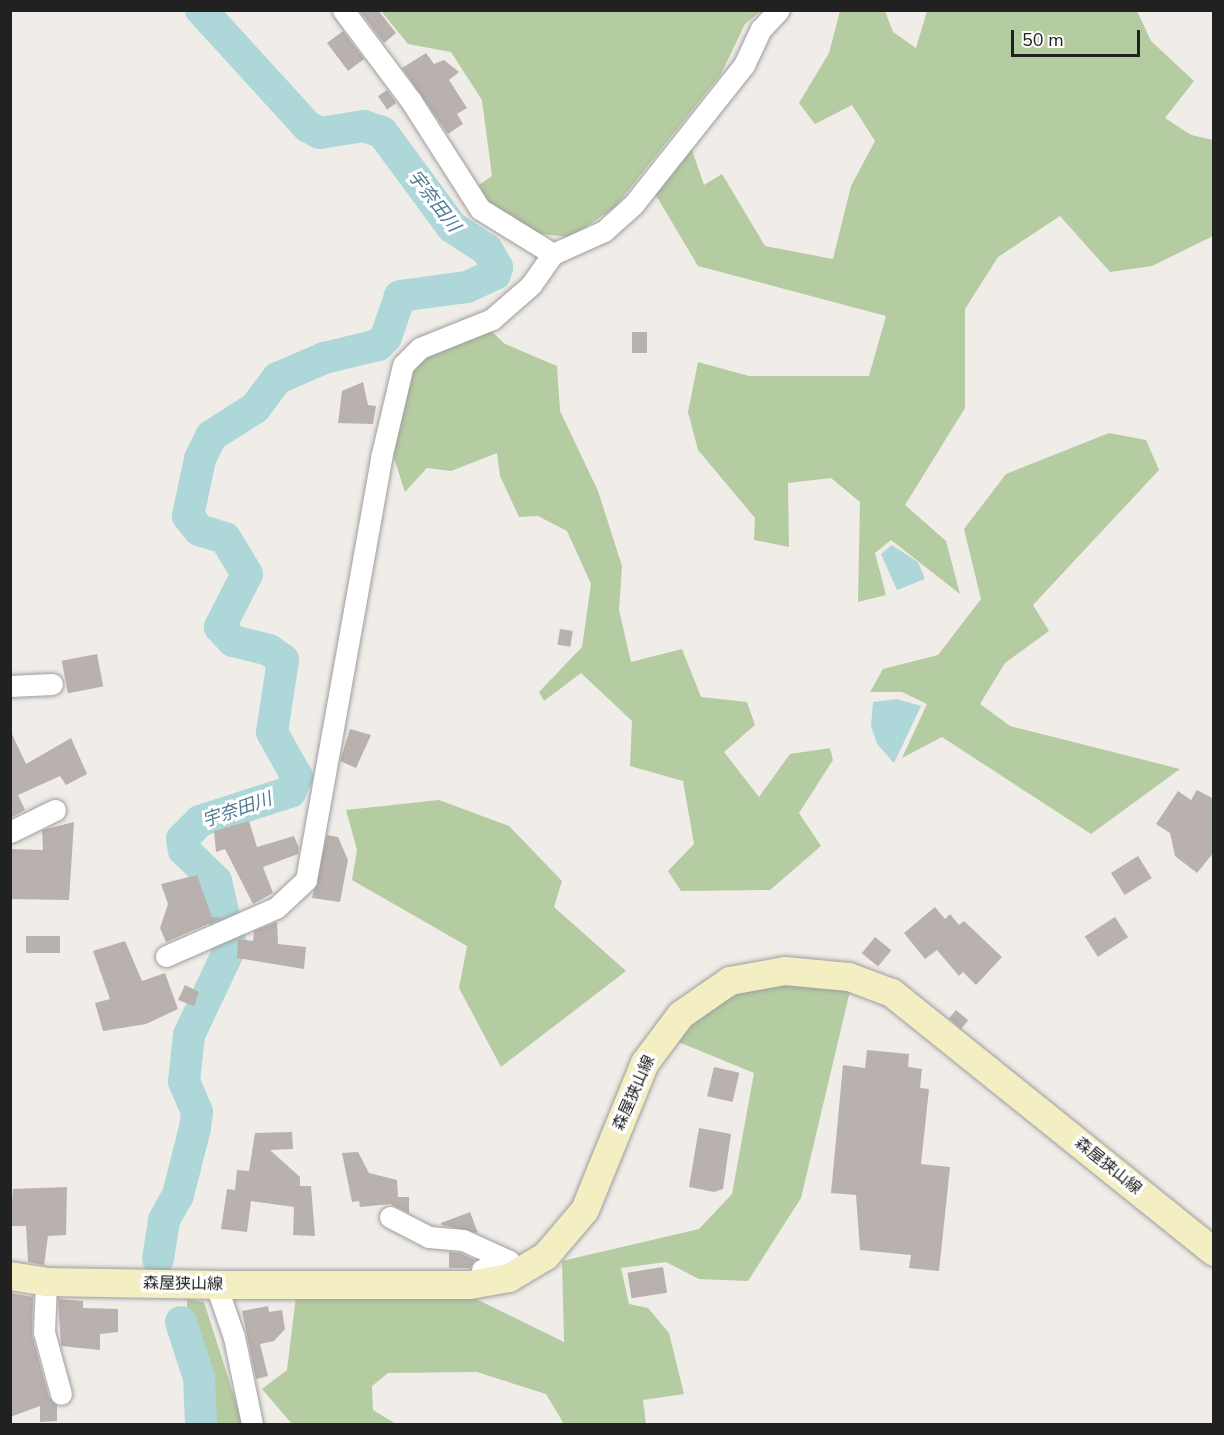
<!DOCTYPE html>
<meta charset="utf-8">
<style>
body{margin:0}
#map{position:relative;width:1224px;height:1435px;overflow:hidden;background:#f0ece8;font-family:"Nunito Sans","Noto Sans JP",sans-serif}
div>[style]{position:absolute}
.forest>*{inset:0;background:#b5cba1}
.water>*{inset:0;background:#add7d9}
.river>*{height:32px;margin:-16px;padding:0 16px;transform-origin:16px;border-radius:16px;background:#add7d9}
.building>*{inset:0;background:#b9b1ae;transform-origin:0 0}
.roads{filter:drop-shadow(0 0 2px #9e9e9e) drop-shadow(0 0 2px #9e9e9e)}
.minor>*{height:21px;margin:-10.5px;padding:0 10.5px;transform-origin:10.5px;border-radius:10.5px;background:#fff}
.secondary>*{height:28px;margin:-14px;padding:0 14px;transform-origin:14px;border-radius:14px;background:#f4eec3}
span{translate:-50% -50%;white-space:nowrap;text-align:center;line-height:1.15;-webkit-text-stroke:6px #fff;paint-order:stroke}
.street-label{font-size:16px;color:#212121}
.water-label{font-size:18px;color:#4c7a91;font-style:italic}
.frame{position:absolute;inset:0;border:12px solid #212121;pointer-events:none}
.scale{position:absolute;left:1011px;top:30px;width:129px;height:27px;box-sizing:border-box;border:3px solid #212121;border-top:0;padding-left:8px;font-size:18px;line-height:21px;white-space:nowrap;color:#212121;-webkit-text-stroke:4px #fff;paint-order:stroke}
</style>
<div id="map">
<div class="forest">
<i style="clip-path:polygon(381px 11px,761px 11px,745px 24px,721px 74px,615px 207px,571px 237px,528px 233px,492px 210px,479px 185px,492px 176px,482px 100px,451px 52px,408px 44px)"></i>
<i style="clip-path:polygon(840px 11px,885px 11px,893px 32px,916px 48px,927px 11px,1137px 11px,1151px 41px,1194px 81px,1165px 118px,1191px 135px,1213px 140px,1213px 236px,1152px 266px,1110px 272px,1060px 216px,998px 257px,965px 309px,965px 408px,905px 505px,946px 541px,960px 594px,891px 540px,875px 553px,886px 595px,858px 602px,860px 502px,831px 478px,788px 483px,789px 547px,754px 540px,755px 518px,698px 450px,688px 412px,698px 362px,749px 376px,869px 376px,886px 316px,698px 266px,654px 192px,691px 147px,704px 185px,722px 174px,765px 246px,833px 259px,851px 186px,875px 141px,852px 105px,815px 124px,799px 103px,829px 53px)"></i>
<i style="clip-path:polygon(486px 326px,505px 344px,557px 366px,560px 411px,598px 491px,622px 566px,619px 610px,631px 662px,682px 649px,701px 697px,747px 702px,755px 725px,724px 752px,759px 797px,790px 754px,830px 748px,833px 760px,799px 813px,821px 846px,770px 890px,681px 891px,668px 871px,694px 844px,683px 781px,630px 766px,632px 721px,581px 673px,544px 701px,539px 692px,582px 647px,591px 584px,567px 531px,538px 516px,519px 517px,500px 476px,497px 453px,451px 471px,427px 468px,405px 492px,392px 452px,403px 382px,426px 351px)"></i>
<i style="clip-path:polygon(1109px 433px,1146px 440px,1159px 470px,1033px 605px,1049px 631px,1005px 663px,980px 704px,1010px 726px,1180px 769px,1091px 834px,942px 737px,902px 758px,927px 704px,902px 692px,870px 692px,883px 669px,938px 655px,981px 599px,964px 529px,1006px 474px)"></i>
<i style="clip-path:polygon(439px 800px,509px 826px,562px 881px,554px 907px,626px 971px,501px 1067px,459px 988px,467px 946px,352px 880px,357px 850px,346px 810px)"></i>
<i style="clip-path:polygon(817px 983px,850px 991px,801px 1198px,748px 1281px,699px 1279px,666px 1262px,621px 1268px,629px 1304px,648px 1308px,669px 1333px,684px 1394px,643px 1400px,646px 1424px,564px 1424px,546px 1394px,477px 1372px,388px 1373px,372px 1386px,373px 1410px,396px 1424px,292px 1424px,262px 1389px,287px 1370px,296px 1296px,468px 1295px,564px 1342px,562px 1261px,699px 1229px,732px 1194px,754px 1073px,676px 1041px,703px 1013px,757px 984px)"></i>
<i style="clip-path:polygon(187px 1299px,204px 1302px,243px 1424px,190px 1424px,199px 1395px,187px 1335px)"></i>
</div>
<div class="water">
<i style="clip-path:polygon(892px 545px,918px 562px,925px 579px,897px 590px,881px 554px)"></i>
<i style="clip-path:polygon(897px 699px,921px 706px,894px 763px,877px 744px,871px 726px,873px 702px)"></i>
</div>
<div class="river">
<i style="left:158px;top:1259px;width:39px;rotate:-81deg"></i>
<i style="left:164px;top:1220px;width:29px;rotate:-61deg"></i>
<i style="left:178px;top:1195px;width:69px;rotate:-75.8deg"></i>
<i style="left:195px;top:1128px;width:16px;rotate:-83deg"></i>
<i style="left:197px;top:1112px;width:33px;rotate:-113deg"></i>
<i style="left:184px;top:1082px;width:47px;rotate:-83.9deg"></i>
<i style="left:189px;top:1035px;width:98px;rotate:-64.7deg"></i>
<i style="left:231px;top:946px;width:67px;rotate:-103deg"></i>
<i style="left:216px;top:881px;width:45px;rotate:-135.9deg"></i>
<i style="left:184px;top:850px;width:11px;rotate:-100deg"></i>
<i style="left:182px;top:839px;width:25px;rotate:-45deg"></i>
<i style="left:200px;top:821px;width:95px;rotate:-17.9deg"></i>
<i style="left:290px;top:792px;width:17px;rotate:-65deg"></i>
<i style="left:297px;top:777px;width:51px;rotate:-119.1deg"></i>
<i style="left:272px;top:732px;width:73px;rotate:-81.3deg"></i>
<i style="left:283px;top:660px;width:17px;rotate:-144deg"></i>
<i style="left:269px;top:650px;width:37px;rotate:-166deg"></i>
<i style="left:233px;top:641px;width:19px;rotate:-133deg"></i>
<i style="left:220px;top:627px;width:59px;rotate:-63deg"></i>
<i style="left:247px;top:574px;width:42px;rotate:-121.4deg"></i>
<i style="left:225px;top:538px;width:27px;rotate:-163deg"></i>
<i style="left:199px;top:530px;width:18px;rotate:-128deg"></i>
<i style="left:188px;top:516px;width:58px;rotate:-78.1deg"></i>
<i style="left:200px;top:459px;width:25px;rotate:-64deg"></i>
<i style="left:211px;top:436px;width:52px;rotate:-32.5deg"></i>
<i style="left:255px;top:408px;width:38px;rotate:-53deg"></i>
<i style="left:278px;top:378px;width:50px;rotate:-23.5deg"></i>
<i style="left:324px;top:358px;width:56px;rotate:-13.5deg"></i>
<i style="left:378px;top:345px;width:11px;rotate:-45deg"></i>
<i style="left:386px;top:337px;width:43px;rotate:-71.1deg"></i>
<i style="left:400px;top:296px;width:68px;rotate:-7.7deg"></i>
<i style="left:467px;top:287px;width:31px;rotate:-25deg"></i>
<i style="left:495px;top:274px;width:7px;rotate:-74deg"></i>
<i style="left:497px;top:267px;width:20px;rotate:-120deg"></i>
<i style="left:487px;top:250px;width:42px;rotate:-146.7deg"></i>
<i style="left:452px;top:227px;width:118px;rotate:-126.4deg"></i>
<i style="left:382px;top:132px;width:19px;rotate:-162deg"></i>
<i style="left:364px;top:126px;width:45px;rotate:171deg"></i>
<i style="left:320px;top:133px;width:13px;rotate:-153deg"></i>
<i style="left:308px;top:127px;width:159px;rotate:-132.4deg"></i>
<i style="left:181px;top:1322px;width:59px;rotate:72.2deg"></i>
<i style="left:199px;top:1378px;width:46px;rotate:87.5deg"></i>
</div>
<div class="building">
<i style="clip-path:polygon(359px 10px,378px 10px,396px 33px,384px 43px)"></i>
<i style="left:343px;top:31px;width:35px;height:20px;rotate:53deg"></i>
<i style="clip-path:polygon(426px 53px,434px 64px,444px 60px,459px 72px,449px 80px,467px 108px,457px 114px,463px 124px,448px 134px,402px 68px)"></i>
<i style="left:387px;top:90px;width:16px;height:11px;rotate:55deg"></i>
<i style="left:632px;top:332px;width:15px;height:21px"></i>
<i style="clip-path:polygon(363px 382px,368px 405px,376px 406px,373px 424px,338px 423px,342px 391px)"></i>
<i style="left:560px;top:629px;width:13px;height:16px;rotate:9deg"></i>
<i style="left:97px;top:654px;width:33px;height:36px;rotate:79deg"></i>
<i style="clip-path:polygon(350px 729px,371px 735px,356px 768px,340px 761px)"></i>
<i style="clip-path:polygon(10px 730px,26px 764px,71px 738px,87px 774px,66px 785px,60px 776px,18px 795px,25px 810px,10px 818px)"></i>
<i style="clip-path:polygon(1197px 790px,1214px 799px,1214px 852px,1197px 873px,1175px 856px,1170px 833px,1156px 824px,1178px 791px,1191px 800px)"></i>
<i style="clip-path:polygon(249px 821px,257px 847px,294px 836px,299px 848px,298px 854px,263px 867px,273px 893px,253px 904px,225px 849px,216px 852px,214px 831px)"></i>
<i style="clip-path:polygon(74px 822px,69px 900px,10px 899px,10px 849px,43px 850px,42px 830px)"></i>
<i style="clip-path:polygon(327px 835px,338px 837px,348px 860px,340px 902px,312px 898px)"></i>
<i style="left:1138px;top:856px;width:26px;height:32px;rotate:58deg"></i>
<i style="clip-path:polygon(197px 875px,212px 917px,222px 918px,166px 942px,160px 928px,168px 904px,161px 884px)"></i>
<i style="clip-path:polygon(935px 907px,945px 919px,950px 914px,959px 925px,964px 921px,1002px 957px,976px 985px,963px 972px,959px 976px,937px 950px,925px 959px,904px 933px)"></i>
<i style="left:1115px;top:917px;width:24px;height:36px;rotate:57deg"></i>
<i style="clip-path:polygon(277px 922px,278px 944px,306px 947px,304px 969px,237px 958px,238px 939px,253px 941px,254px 931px)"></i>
<i style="left:60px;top:936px;width:17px;height:34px;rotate:90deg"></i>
<i style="left:875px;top:937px;width:21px;height:21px;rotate:39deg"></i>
<i style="clip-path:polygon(125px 941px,142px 981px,165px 973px,178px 1009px,146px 1024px,103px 1031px,95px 1003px,110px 999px,93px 951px)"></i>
<i style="clip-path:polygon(185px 985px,199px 992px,194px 1006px,178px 1000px)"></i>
<i style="left:956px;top:1010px;width:16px;height:11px;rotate:40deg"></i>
<i style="clip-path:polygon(867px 1050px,909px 1054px,908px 1067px,922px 1069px,920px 1088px,929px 1089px,921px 1164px,950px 1167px,939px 1271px,909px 1268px,911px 1255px,860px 1250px,856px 1195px,831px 1193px,843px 1065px,865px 1068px)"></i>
<i style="left:714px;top:1067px;width:26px;height:30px;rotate:13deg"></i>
<i style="clip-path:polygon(699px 1128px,731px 1134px,723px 1189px,714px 1192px,689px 1187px)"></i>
<i style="clip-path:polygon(292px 1132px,293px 1149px,270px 1150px,300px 1177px,300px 1186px,311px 1186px,315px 1236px,293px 1235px,294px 1207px,251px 1201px,247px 1232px,221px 1229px,227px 1189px,235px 1190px,237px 1170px,249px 1171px,255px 1133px)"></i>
<i style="clip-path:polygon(358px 1152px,369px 1173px,397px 1180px,398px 1197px,409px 1197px,409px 1213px,390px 1204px,360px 1207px,359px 1201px,352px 1202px,342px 1153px)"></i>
<i style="clip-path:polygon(67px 1187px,66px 1235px,48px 1236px,44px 1265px,28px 1262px,26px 1226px,10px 1226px,13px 1189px)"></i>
<i style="clip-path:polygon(470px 1212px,478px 1233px,442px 1225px,441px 1223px)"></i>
<i style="clip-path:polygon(449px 1252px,460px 1253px,475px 1260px,470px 1268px,449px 1268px)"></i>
<i style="left:663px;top:1267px;width:26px;height:36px;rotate:81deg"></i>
<i style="clip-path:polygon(10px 1293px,33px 1297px,32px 1335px,49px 1397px,57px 1406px,57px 1421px,40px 1422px,40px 1406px,10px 1417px)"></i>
<i style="clip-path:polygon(58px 1299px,83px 1301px,83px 1308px,118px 1309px,118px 1332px,100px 1334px,100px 1350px,61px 1346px)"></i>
<i style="clip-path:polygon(268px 1306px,269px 1312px,282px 1310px,285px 1329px,274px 1341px,260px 1344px,268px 1376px,256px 1379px,242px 1311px)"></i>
</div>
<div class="roads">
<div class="minor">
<i style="left:343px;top:10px;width:114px;rotate:53.2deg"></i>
<i style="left:411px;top:101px;width:128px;rotate:57.4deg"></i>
<i style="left:480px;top:209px;width:86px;rotate:31.7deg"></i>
<i style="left:553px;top:254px;width:56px;rotate:-24.3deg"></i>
<i style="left:604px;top:231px;width:39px;rotate:-42deg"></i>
<i style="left:633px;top:205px;width:179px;rotate:-51.6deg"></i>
<i style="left:744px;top:65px;width:40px;rotate:-65deg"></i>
<i style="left:761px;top:29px;width:26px;rotate:-47deg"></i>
<i style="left:10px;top:686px;width:42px;rotate:-2.7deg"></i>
<i style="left:10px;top:832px;width:50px;rotate:-26.1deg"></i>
<i style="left:166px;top:956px;width:120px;rotate:-23.6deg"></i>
<i style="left:276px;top:908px;width:41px;rotate:-43deg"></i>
<i style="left:306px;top:880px;width:429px;rotate:-79.9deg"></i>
<i style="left:381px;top:458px;width:96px;rotate:-76.7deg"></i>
<i style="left:403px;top:365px;width:24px;rotate:-45deg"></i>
<i style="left:420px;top:348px;width:78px;rotate:-21.9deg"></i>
<i style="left:492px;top:319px;width:52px;rotate:-41.1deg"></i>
<i style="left:531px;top:285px;width:38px;rotate:-55deg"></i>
<i style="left:390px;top:1217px;width:44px;rotate:27.1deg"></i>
<i style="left:429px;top:1237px;width:34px;rotate:5deg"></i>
<i style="left:463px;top:1240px;width:51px;rotate:24.5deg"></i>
<i style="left:509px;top:1261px;width:28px;rotate:162deg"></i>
<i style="left:482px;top:1270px;width:13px;rotate:90deg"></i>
<i style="left:46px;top:1282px;width:50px;rotate:92.3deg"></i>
<i style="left:44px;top:1332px;width:64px;rotate:74.7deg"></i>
<i style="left:216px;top:1285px;width:55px;rotate:70.9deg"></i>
<i style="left:234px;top:1337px;width:89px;rotate:78.3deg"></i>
</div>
<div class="secondary">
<i style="left:10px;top:1276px;width:36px;rotate:9deg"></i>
<i style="left:46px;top:1282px;width:176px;rotate:1deg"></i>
<i style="left:222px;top:1285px;width:248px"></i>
<i style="left:470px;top:1285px;width:40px;rotate:-10deg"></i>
<i style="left:509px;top:1278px;width:43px;rotate:-30.7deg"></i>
<i style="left:546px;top:1256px;width:60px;rotate:-49.7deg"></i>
<i style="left:585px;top:1210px;width:159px;rotate:-67.8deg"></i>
<i style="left:645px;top:1063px;width:60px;rotate:-53.1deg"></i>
<i style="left:681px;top:1015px;width:60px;rotate:-34.8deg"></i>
<i style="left:730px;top:981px;width:56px;rotate:-10.3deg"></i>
<i style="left:785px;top:971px;width:64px;rotate:5.4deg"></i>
<i style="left:849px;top:977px;width:46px;rotate:20.4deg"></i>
<i style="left:892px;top:993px;width:413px;rotate:38.8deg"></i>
</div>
</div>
<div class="street-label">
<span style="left:634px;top:1093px;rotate:-66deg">森屋狭山線</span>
<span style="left:1108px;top:1166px;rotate:39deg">森屋狭山線</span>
<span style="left:183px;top:1284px;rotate:1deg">森屋狭山線</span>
</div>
<div class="water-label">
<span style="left:434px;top:201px;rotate:52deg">宇奈田川</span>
<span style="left:237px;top:810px;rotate:-19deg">宇奈田川</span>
</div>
<div class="frame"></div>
<div class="scale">50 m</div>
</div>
